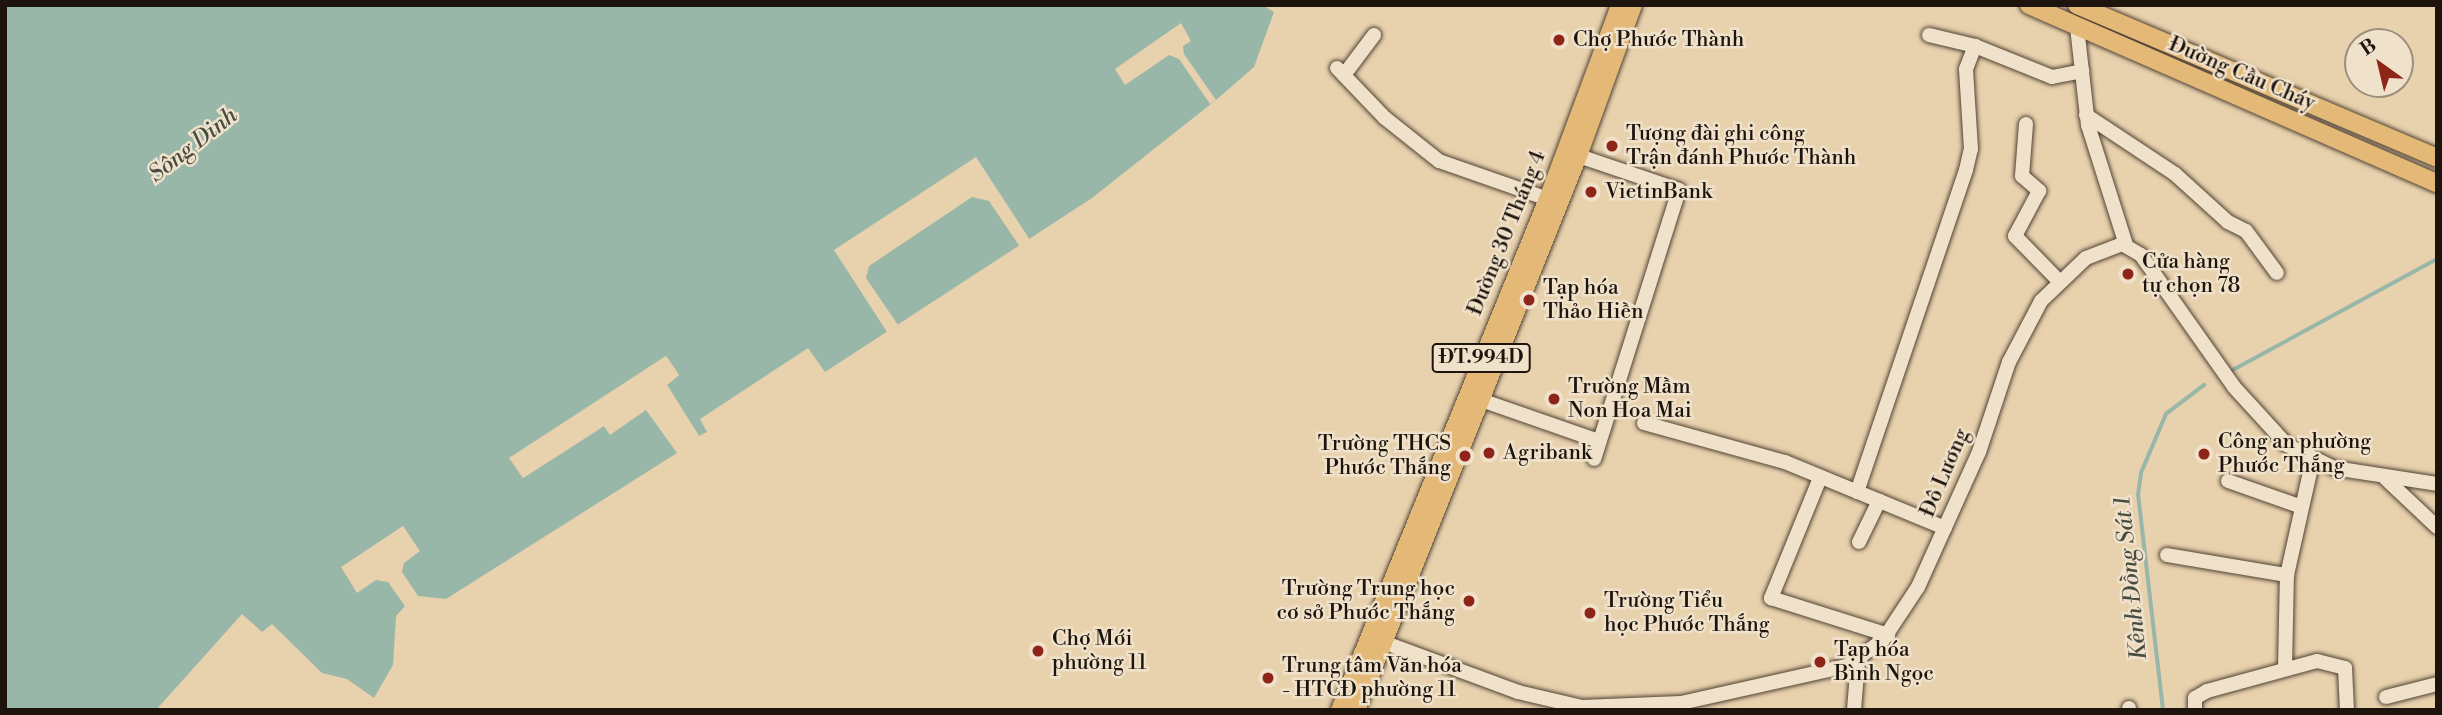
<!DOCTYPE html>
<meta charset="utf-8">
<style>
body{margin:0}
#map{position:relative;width:2442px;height:715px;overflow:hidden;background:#e8d1ad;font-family:"Libre Bodoni",serif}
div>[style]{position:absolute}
.water>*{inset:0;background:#98b7a8}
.pier>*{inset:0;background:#e8d1ad}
.stream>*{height:3.5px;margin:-1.75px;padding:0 1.75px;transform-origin:1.75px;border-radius:1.75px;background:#98b7a8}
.roads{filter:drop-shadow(0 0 2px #504335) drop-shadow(0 0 2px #504335)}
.minor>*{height:14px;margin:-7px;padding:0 7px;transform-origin:7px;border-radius:7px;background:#f0e1ca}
.major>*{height:18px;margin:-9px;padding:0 9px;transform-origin:9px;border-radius:9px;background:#e4b876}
.dots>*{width:19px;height:19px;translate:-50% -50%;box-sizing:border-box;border:4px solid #f0e1ca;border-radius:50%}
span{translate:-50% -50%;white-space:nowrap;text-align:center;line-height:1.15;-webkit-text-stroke:5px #f0e1ca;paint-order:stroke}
.shield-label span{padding:2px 5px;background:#f0e1ca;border:2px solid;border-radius:5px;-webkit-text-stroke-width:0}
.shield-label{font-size:19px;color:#1d140d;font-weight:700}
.poi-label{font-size:21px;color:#1d140d}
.left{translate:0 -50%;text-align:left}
.right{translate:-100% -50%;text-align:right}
.street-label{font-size:21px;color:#1d140d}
.water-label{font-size:23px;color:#484d43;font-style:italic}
.frame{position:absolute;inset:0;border:7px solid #1d140d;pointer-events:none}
.north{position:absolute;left:2344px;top:28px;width:70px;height:70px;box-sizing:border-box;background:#f0e1ca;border:2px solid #9c8f7e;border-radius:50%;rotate:326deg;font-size:19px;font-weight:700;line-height:28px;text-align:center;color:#1d140d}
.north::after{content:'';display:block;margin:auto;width:24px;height:32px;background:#8f2418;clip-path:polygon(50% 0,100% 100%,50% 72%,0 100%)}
</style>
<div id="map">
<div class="water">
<i style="clip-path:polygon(5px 5px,1262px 5px,1274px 12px,1254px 67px,1216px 100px,1092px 198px,825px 372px,808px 348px,700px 419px,707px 432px,699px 436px,667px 385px,679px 375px,666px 356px,510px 458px,523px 478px,604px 426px,610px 435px,646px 410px,677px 453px,446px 599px,418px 596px,402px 572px,404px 563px,420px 551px,403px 526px,341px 567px,357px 593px,376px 580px,388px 582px,405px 606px,396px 616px,393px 665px,374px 698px,347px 679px,322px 673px,272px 624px,262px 632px,242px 614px,156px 710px,5px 710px)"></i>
</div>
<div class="pier">
<i style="clip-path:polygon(1181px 23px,1191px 41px,1183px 46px,1184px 54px,1216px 100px,1210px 104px,1179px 59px,1169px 55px,1125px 85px,1115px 69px)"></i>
<i style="clip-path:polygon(976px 157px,1030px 240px,1020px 247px,989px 201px,972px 197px,869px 266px,866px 278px,898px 325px,887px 332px,834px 250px)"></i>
<i style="clip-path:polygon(666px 356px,679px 375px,667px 385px,699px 436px,664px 386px,674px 374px,665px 361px,514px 459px,524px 473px,607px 424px,523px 478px,509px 458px)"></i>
</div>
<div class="stream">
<i style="left:2231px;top:371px;width:234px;rotate:-28.5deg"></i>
<i style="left:2163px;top:710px;width:216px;rotate:-96.6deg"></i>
<i style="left:2138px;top:495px;width:22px;rotate:-82deg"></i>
<i style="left:2141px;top:473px;width:64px;rotate:-67deg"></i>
<i style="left:2166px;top:414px;width:48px;rotate:-37.3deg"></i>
</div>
<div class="roads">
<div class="minor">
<i style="left:2077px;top:27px;width:99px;rotate:83.6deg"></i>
<i style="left:2088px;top:125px;width:126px;rotate:72.4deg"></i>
<i style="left:1929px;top:35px;width:47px;rotate:13.4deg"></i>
<i style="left:1337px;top:68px;width:69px;rotate:46.2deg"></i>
<i style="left:1385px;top:118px;width:69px;rotate:38.5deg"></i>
<i style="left:1439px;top:161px;width:115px;rotate:19.2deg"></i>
<i style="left:1344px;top:75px;width:50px;rotate:-53.1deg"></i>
<i style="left:2086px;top:115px;width:107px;rotate:33.5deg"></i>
<i style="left:2175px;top:174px;width:72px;rotate:42.2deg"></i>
<i style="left:2228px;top:222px;width:20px;rotate:27deg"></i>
<i style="left:2246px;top:231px;width:52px;rotate:53.6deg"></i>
<i style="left:2026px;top:124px;width:52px;rotate:94.4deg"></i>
<i style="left:2022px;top:176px;width:23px;rotate:41deg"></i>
<i style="left:2039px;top:191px;width:51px;rotate:118.1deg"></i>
<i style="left:2015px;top:236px;width:62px;rotate:45.7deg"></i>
<i style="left:1570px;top:153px;width:115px;rotate:18.7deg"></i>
<i style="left:1679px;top:190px;width:282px;rotate:107.5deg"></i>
<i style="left:1481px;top:400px;width:125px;rotate:19.2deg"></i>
<i style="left:1644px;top:423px;width:146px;rotate:15.5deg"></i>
<i style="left:1785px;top:462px;width:173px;rotate:22.4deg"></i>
<i style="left:1820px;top:478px;width:130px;rotate:112.2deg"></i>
<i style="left:1771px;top:598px;width:123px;rotate:17.5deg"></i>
<i style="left:2386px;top:479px;width:70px;rotate:43.3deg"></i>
<i style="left:2228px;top:481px;width:75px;rotate:19.4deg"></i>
<i style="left:1857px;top:492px;width:340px;rotate:-71.3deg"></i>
<i style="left:1966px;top:170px;width:22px;rotate:-77deg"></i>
<i style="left:1971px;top:149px;width:80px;rotate:-93.6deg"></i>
<i style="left:1966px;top:69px;width:25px;rotate:-69deg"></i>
<i style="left:1975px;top:46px;width:83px;rotate:21.9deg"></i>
<i style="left:2052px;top:77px;width:31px;rotate:-11deg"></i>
<i style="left:1859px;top:542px;width:46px;rotate:-64deg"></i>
<i style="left:2167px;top:555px;width:122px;rotate:9.5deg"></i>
<i style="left:1375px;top:639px;width:153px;rotate:20.3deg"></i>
<i style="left:1518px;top:692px;width:66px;rotate:13.2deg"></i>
<i style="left:1582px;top:707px;width:99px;rotate:-2.3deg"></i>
<i style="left:1681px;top:703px;width:170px;rotate:-12.6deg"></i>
<i style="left:1847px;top:666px;width:44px;rotate:-35.8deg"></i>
<i style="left:1883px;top:640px;width:64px;rotate:-56.6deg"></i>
<i style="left:1918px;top:587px;width:148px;rotate:-65.7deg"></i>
<i style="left:1979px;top:452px;width:95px;rotate:-71.6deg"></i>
<i style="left:2009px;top:362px;width:69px;rotate:-62.3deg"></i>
<i style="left:2041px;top:301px;width:62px;rotate:-43.7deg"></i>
<i style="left:2086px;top:258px;width:39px;rotate:-21deg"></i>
<i style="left:2122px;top:244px;width:22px;rotate:30deg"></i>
<i style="left:2141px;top:255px;width:161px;rotate:54.8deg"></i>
<i style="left:2234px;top:387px;width:79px;rotate:47.6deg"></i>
<i style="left:2287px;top:445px;width:52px;rotate:26.1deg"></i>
<i style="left:2334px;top:468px;width:104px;rotate:8.8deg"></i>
<i style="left:2285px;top:668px;width:93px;rotate:-88.8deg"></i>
<i style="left:2287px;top:575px;width:119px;rotate:-77.4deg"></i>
<i style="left:2386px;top:697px;width:53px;rotate:-14.3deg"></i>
<i style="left:2129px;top:708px;width:2px;rotate:90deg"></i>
<i style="left:2195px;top:708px;width:10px;rotate:-90deg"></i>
<i style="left:2195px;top:698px;width:14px;rotate:-30deg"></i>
<i style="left:2207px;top:691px;width:114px;rotate:-15.3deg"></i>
<i style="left:2317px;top:661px;width:29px;rotate:14deg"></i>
<i style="left:2345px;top:668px;width:42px;rotate:87.3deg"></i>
<i style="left:1854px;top:710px;width:50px;rotate:-85.4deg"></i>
</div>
<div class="major">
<i style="left:2029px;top:5px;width:445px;rotate:23.6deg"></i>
<i style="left:2077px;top:5px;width:391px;rotate:23deg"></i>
<i style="left:1340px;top:710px;width:552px;rotate:-67.85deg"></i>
<i style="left:1548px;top:199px;width:207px;rotate:-69.6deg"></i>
<i style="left:1356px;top:710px;width:597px;rotate:-68.16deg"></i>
<i style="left:1578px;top:156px;width:161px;rotate:-70deg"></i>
</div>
</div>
<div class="dots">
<i style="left:1559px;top:40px;background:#8f2418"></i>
<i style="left:1612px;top:146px;background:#8f2418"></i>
<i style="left:1591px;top:192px;background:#8f2418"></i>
<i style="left:2128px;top:274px;background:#8f2418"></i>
<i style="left:1529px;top:300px;background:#8f2418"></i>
<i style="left:1554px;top:399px;background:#8f2418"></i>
<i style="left:1489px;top:453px;background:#8f2418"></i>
<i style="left:2204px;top:454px;background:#8f2418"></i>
<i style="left:1465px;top:456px;background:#8f2418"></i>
<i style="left:1469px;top:601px;background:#8f2418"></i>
<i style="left:1590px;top:613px;background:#8f2418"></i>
<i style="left:1038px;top:651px;background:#8f2418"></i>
<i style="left:1820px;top:662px;background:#8f2418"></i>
<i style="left:1268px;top:678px;background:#8f2418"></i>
</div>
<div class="shield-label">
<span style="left:1481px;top:358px">ĐT.994D</span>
</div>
<div class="poi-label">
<span class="left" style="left:1573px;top:40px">Chợ Phước Thành</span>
<span class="left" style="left:1626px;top:146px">Tượng đài ghi công<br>Trận đánh Phước Thành</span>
<span class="left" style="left:1605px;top:192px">VietinBank</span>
<span class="left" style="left:2142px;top:274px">Cửa hàng<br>tự chọn 78</span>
<span class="left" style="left:1543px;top:300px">Tạp hóa<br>Thảo Hiền</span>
<span class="left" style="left:1568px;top:399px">Trường Mầm<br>Non Hoa Mai</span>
<span class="left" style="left:2218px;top:454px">Công an phường<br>Phước Thắng</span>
<span class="right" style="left:1451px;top:456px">Trường THCS<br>Phước Thắng</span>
<span class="left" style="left:1503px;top:453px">Agribank</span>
<span class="right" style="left:1455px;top:601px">Trường Trung học<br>cơ sở Phước Thắng</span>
<span class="left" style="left:1604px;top:613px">Trường Tiểu<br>học Phước Thắng</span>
<span class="left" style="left:1052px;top:651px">Chợ Mới<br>phường 11</span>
<span class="left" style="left:1834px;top:662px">Tạp hóa<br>Bình Ngọc</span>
<span class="left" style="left:1282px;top:678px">Trung tâm Văn hóa<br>- HTCĐ phường 11</span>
</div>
<div class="street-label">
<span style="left:2242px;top:74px;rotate:23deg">Đường Cầu Cháy</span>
<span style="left:1507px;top:233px;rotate:-68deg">Đường 30 Tháng 4</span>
<span style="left:1945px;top:473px;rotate:-67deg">Đô Lương</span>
</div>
<div class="water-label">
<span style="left:193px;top:145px;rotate:-38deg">Sông Dinh</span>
<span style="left:2131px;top:579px;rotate:-96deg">Kênh Đồng Sát 1</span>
</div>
<div class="frame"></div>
<div class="north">B</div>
</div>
